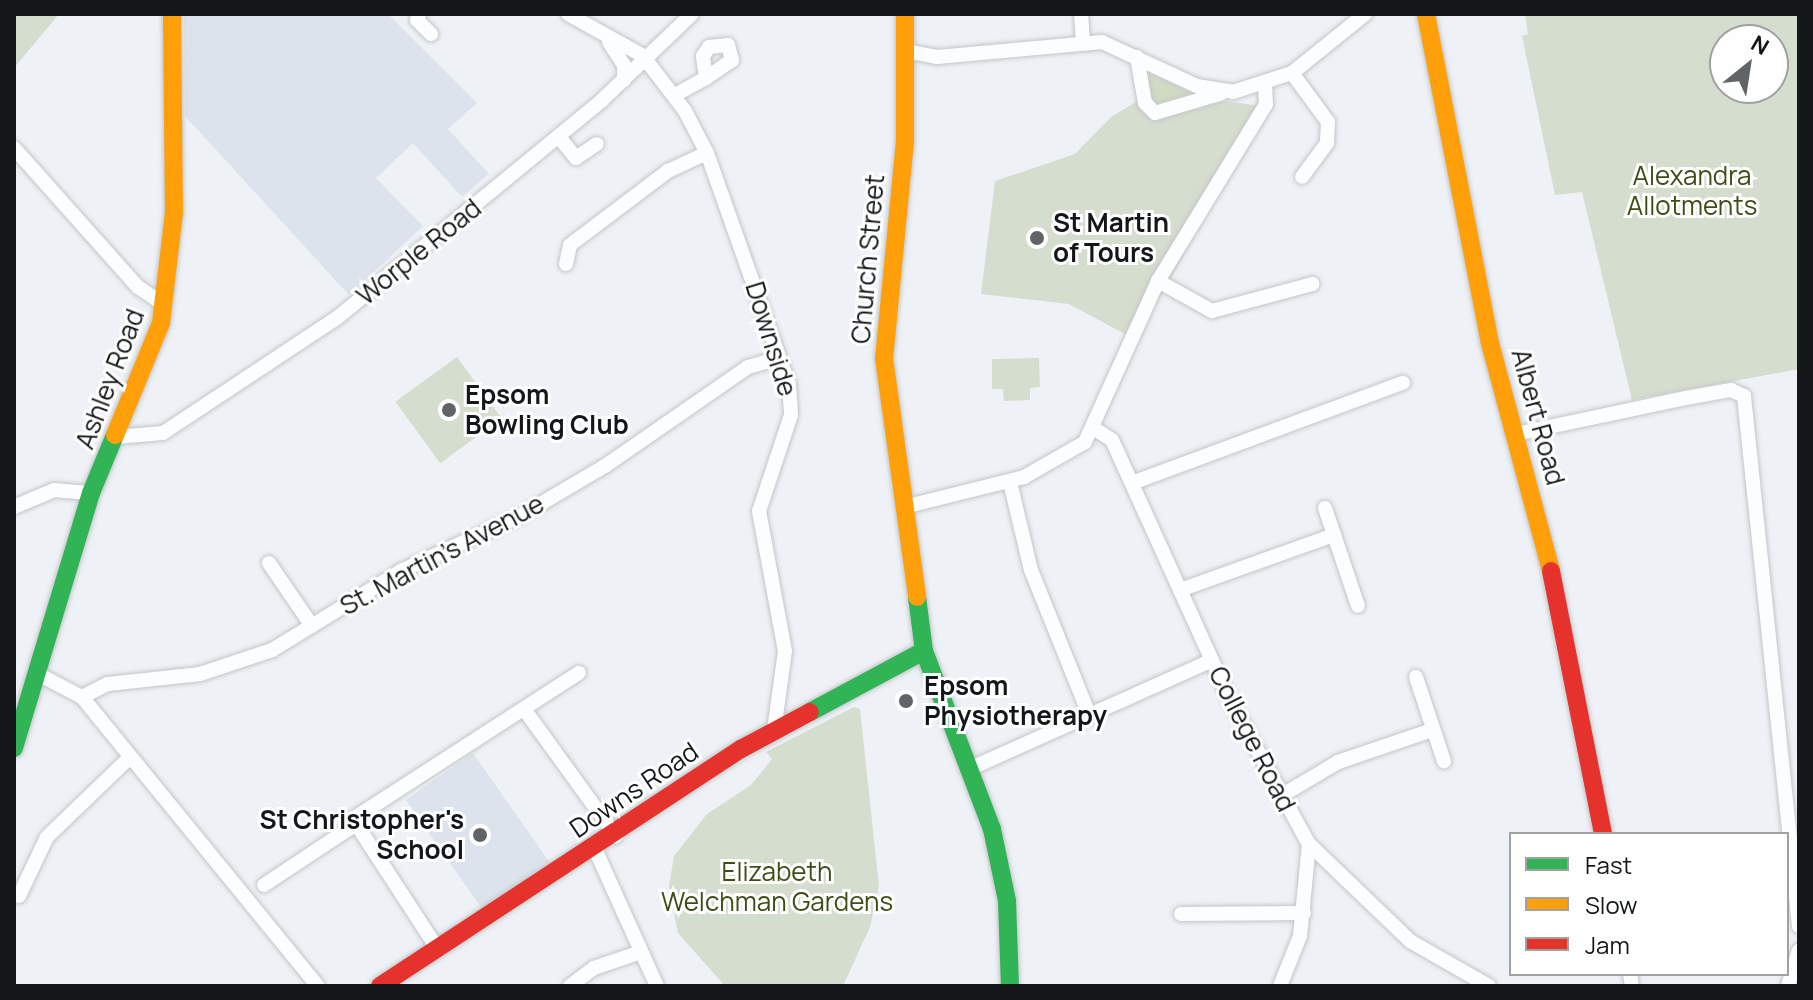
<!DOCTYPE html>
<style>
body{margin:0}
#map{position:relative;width:1813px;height:1000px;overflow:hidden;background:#eef2f6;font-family:Manrope,sans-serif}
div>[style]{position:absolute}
.built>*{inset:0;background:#dce3ec;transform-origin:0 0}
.green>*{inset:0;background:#d5ddce;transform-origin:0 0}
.forest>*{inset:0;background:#d1dbc2}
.roads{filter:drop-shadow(0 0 2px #c3c6c9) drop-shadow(0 0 2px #c3c6c9)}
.street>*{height:14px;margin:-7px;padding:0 7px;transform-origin:7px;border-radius:7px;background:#fcfdfe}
.fast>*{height:18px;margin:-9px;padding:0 9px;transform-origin:9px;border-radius:9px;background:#30b455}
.slow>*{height:18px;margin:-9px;padding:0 9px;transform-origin:9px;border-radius:9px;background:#ff9f0a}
.jam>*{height:18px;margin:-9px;padding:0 9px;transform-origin:9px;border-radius:9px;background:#e5322d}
.dots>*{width:22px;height:22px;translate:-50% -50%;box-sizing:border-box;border:4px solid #fefefe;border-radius:50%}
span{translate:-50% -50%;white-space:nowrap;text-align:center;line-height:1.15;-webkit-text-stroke:6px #fefefe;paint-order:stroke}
.park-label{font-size:26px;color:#3e4d16}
.poi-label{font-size:26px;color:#141719;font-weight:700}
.left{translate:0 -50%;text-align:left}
.right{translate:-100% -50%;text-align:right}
.street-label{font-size:26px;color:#141719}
.frame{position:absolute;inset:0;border:16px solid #141719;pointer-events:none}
.legend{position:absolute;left:1509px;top:832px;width:280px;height:144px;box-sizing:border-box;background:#fefefe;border:2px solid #a0a2a2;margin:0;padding:10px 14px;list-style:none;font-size:24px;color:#141719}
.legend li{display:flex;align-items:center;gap:16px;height:40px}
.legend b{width:40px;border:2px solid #a0a2a2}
.north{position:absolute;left:1709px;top:24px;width:80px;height:80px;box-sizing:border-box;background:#fefefe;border:2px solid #a0a2a2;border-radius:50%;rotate:30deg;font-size:22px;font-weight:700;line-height:32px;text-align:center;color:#141719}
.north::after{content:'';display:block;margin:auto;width:28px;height:36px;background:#606466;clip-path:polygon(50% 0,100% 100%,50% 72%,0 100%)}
</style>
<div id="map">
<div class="built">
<i style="clip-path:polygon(184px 14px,388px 14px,477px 103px,448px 129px,489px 174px,462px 197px,413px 143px,376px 178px,423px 226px,349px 295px,185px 116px)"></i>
<i style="left:473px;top:753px;width:142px;height:82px;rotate:55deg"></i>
</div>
<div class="green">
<i style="clip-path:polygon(14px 14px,59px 14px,14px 68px)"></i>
<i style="clip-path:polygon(evenodd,1525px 14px,1799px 14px,1799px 369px,1632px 400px,1582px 192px,1555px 195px,1522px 36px,1528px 34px,1525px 14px,1773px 40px,1773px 88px,1725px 88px,1725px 40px,1773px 40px)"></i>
<i style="clip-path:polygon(1144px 97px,1151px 121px,1225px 101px,1253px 105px,1271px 99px,1136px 340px,1069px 304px,981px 294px,995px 181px,1075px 154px,1111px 117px)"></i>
<i style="left:457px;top:357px;width:76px;height:76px;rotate:54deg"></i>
<i style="clip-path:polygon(1039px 358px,1040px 387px,1030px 388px,1030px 400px,1004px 401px,1003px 389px,992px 389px,992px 359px)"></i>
<i style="clip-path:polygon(854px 707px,860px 709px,879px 886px,870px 927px,843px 986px,725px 986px,678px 933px,669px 886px,674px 856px,707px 814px,751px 785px,772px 759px,766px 752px)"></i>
</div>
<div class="forest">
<i style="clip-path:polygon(1149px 73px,1195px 94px,1157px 104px,1146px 91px)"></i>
</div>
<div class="roads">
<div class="street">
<i style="left:419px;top:14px;width:6px;rotate:108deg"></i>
<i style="left:417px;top:20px;width:20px;rotate:45deg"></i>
<i style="left:568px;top:14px;width:86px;rotate:29.2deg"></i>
<i style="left:643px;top:56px;width:69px;rotate:52.6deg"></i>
<i style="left:685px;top:111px;width:47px;rotate:62.4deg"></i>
<i style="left:707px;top:153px;width:245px;rotate:70.5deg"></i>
<i style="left:789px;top:384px;width:31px;rotate:86deg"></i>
<i style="left:791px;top:415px;width:101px;rotate:108.4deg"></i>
<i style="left:759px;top:511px;width:142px;rotate:79.5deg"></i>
<i style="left:785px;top:651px;width:80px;rotate:97.9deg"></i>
<i style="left:1081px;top:14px;width:26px;rotate:86deg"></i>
<i style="left:609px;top:42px;width:27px;rotate:57deg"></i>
<i style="left:624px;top:65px;width:15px;rotate:90deg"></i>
<i style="left:906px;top:51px;width:32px;rotate:11deg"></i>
<i style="left:937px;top:57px;width:166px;rotate:-5.2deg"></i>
<i style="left:1102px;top:42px;width:105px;rotate:24.9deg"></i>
<i style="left:1197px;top:86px;width:36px;rotate:9deg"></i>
<i style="left:1233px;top:92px;width:62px;rotate:-17.9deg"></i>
<i style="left:1292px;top:73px;width:94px;rotate:-38.9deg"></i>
<i style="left:1137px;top:57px;width:47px;rotate:80.1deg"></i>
<i style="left:1145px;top:103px;width:14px;rotate:45deg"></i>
<i style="left:1155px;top:113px;width:70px;rotate:-16.6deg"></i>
<i style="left:1292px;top:73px;width:61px;rotate:53.7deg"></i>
<i style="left:1328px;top:122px;width:21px;rotate:93deg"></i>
<i style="left:1327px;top:143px;width:42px;rotate:126.3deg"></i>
<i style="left:675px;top:95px;width:35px;rotate:-29deg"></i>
<i style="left:706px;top:78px;width:22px;rotate:-98deg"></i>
<i style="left:703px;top:56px;width:11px;rotate:-56deg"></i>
<i style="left:709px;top:47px;width:19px;rotate:-6deg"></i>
<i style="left:728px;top:45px;width:16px;rotate:75deg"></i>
<i style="left:732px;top:60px;width:32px;rotate:145deg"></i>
<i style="left:559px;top:137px;width:27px;rotate:51deg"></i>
<i style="left:576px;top:158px;width:25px;rotate:-34deg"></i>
<i style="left:14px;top:148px;width:186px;rotate:48.3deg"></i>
<i style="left:138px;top:287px;width:32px;rotate:34deg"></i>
<i style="left:566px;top:264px;width:19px;rotate:-78deg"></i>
<i style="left:570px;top:245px;width:123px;rotate:-37.1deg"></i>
<i style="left:668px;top:171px;width:43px;rotate:-24.8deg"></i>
<i style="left:1158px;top:281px;width:62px;rotate:29.1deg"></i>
<i style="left:1212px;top:311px;width:104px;rotate:-15.1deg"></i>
<i style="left:1095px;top:429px;width:20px;rotate:33deg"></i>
<i style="left:1112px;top:440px;width:286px;rotate:65.6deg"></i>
<i style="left:1230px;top:700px;width:164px;rotate:61.3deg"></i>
<i style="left:1309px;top:844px;width:140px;rotate:43.8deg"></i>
<i style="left:1410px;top:941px;width:91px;rotate:29.7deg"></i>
<i style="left:1516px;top:434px;width:174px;rotate:-12deg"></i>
<i style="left:1686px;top:398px;width:46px;rotate:-10.1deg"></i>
<i style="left:1731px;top:390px;width:14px;rotate:25deg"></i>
<i style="left:1744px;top:396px;width:533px;rotate:84.08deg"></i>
<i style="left:116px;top:437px;width:47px;rotate:-4.9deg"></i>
<i style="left:163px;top:433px;width:209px;rotate:-33.5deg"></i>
<i style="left:337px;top:318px;width:343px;rotate:-39.4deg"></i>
<i style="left:602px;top:100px;width:124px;rotate:-43.7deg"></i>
<i style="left:1010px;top:482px;width:90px;rotate:76.6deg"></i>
<i style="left:1031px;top:570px;width:158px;rotate:68.1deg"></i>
<i style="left:1132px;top:483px;width:289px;rotate:-20.3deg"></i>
<i style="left:908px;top:506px;width:120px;rotate:-14deg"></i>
<i style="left:1024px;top:477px;width:70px;rotate:-29.8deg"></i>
<i style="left:1085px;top:442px;width:177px;rotate:-65.6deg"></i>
<i style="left:1158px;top:281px;width:207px;rotate:-58.6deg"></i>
<i style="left:1266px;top:104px;width:18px;rotate:-93deg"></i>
<i style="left:14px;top:507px;width:43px;rotate:-23deg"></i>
<i style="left:54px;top:490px;width:37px;rotate:5deg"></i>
<i style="left:1325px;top:508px;width:103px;rotate:71.4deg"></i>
<i style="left:269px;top:563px;width:76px;rotate:55.7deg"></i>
<i style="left:1180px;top:590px;width:164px;rotate:-19.7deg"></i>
<i style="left:36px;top:673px;width:52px;rotate:27.6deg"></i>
<i style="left:82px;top:697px;width:373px;rotate:50.8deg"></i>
<i style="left:1416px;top:677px;width:89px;rotate:71.6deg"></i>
<i style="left:82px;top:697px;width:29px;rotate:-27deg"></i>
<i style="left:108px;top:684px;width:93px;rotate:-6.2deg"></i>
<i style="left:200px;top:674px;width:76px;rotate:-18.4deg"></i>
<i style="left:272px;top:650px;width:151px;rotate:-31.5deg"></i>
<i style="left:401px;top:571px;width:133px;rotate:-24.8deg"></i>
<i style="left:522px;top:515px;width:96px;rotate:-30.6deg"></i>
<i style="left:605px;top:466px;width:174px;rotate:-34.7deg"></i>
<i style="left:748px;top:367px;width:33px;rotate:-16deg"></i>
<i style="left:524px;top:709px;width:157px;rotate:54.1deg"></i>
<i style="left:969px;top:769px;width:265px;rotate:-24.1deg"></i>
<i style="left:1281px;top:796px;width:66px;rotate:-30.8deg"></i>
<i style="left:1338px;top:762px;width:99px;rotate:-18.8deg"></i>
<i style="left:595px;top:849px;width:150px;rotate:65.7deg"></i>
<i style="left:264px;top:885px;width:107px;rotate:-33.5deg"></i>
<i style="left:19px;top:896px;width:65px;rotate:-64.6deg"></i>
<i style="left:47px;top:837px;width:115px;rotate:-43.9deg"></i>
<i style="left:1181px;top:914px;width:123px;rotate:-0.5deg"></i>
<i style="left:437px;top:948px;width:154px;rotate:-123.1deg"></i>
<i style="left:353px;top:819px;width:269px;rotate:-32.9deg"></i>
<i style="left:1630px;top:974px;width:12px;rotate:81deg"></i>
<i style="left:570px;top:986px;width:30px;rotate:-37deg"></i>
<i style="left:594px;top:968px;width:50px;rotate:-18.8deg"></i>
<i style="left:1280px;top:986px;width:54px;rotate:-68.2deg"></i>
<i style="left:1300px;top:936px;width:92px;rotate:-84.4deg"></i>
<i style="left:1788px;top:986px;width:37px;rotate:-73deg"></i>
</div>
<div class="fast">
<i style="left:917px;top:597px;width:54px;rotate:82.6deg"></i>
<i style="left:924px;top:651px;width:191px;rotate:69.1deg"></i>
<i style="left:992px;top:829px;width:74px;rotate:78.2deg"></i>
<i style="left:1007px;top:901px;width:85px;rotate:88deg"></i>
<i style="left:810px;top:712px;width:129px;rotate:-28.2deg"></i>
<i style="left:14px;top:748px;width:266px;rotate:-73.2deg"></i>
<i style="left:91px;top:493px;width:63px;rotate:-67.5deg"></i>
</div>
<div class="slow">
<i style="left:905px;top:14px;width:127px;rotate:90deg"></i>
<i style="left:905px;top:141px;width:218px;rotate:95.5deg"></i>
<i style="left:884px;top:358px;width:241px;rotate:82.1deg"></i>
<i style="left:1426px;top:14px;width:335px;rotate:79deg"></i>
<i style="left:1490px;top:343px;width:236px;rotate:75deg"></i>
<i style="left:115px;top:435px;width:121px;rotate:-67.7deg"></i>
<i style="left:161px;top:323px;width:112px;rotate:-83.3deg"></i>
<i style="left:174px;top:212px;width:198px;rotate:-90.6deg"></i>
</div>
<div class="jam">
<i style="left:1551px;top:571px;width:268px;rotate:78.8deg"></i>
<i style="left:380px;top:986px;width:432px;rotate:-33.3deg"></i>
<i style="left:741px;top:749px;width:78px;rotate:-28.2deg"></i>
</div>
</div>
<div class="dots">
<i style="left:1037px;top:238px;background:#606466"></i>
<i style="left:449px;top:410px;background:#606466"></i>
<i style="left:906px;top:701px;background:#606466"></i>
<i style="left:480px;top:835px;background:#606466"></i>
</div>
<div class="park-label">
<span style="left:1692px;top:191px">Alexandra<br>Allotments</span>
<span style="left:777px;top:887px">Elizabeth<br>Welchman Gardens</span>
</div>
<div class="poi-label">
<span class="left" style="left:1053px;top:238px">St Martin<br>of Tours</span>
<span class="left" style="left:465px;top:410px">Epsom<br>Bowling Club</span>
<span class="left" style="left:924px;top:701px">Epsom<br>Physiotherapy</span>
<span class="right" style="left:464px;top:835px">St Christopher's<br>School</span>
</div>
<div class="street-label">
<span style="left:419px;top:252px;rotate:-39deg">Worple Road</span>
<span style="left:868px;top:259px;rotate:-85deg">Church Street</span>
<span style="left:771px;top:339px;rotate:73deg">Downside</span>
<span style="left:110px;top:379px;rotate:-69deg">Ashley Road</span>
<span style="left:1538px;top:417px;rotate:75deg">Albert Road</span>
<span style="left:442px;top:555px;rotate:-28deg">St. Martin's Avenue</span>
<span style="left:1252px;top:739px;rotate:63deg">College Road</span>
<span style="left:634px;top:790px;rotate:-34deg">Downs Road</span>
</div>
<div class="frame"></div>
<ul class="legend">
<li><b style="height:10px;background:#30b455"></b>Fast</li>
<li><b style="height:10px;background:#ff9f0a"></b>Slow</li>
<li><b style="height:10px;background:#e5322d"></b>Jam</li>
</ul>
<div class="north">N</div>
</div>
